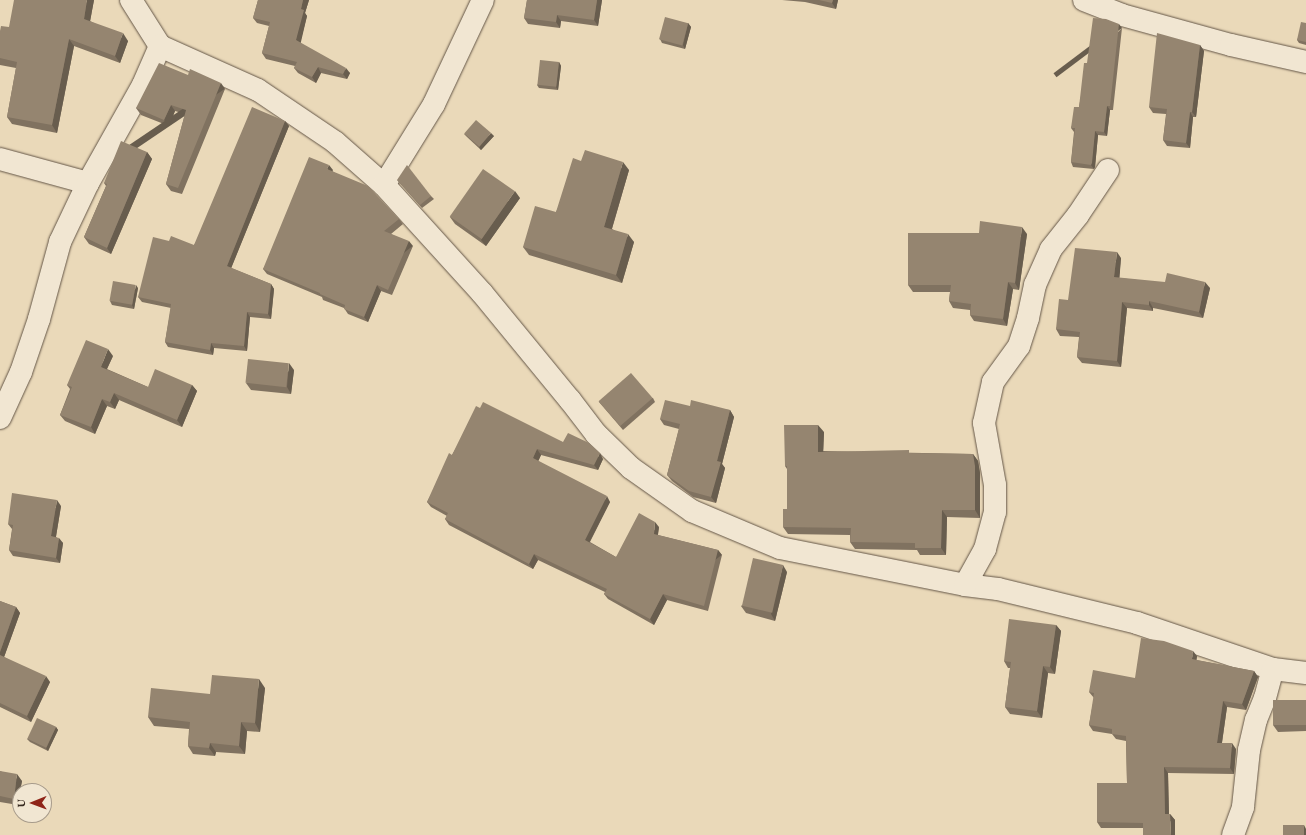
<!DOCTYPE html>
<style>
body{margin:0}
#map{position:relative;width:1306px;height:835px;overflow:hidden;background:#ead9b9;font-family:"EB Garamond",serif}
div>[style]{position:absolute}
.roads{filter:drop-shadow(0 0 1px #645647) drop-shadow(0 0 1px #645647)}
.minor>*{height:22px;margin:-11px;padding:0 11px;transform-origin:11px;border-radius:11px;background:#f1e6d2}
.wall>*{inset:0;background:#807260}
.shaded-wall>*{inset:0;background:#685d4e;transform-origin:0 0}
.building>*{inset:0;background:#958570;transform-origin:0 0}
span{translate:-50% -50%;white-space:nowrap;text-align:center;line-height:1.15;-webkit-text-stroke:4px #f1e6d2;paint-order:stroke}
.north{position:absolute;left:12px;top:783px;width:40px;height:40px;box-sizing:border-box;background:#f1e6d2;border:1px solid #a79b8b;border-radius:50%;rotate:269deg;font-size:11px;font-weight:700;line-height:16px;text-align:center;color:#382b21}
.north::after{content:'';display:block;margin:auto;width:14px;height:18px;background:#8f2418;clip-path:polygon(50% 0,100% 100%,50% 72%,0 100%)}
</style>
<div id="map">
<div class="roads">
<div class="minor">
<i style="left:131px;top:0;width:54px;rotate:57.8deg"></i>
<i style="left:160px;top:46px;width:107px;rotate:24.2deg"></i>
<i style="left:258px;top:90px;width:93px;rotate:34deg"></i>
<i style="left:335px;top:142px;width:65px;rotate:41.3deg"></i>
<i style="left:384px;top:185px;width:146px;rotate:47.8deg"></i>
<i style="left:482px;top:293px;width:139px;rotate:50.6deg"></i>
<i style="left:570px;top:400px;width:43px;rotate:52.6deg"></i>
<i style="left:596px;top:434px;width:49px;rotate:44.2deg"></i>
<i style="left:631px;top:468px;width:75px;rotate:35.2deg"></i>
<i style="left:692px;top:511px;width:95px;rotate:22.8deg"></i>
<i style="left:780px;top:548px;width:189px;rotate:11.3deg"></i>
<i style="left:965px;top:585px;width:33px;rotate:7deg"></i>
<i style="left:998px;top:589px;width:143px;rotate:13.7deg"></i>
<i style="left:1137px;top:623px;width:144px;rotate:18.7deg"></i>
<i style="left:1273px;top:669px;width:33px;rotate:7deg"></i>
<i style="left:1084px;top:0;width:41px;rotate:21.5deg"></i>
<i style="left:1122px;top:15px;width:113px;rotate:15.4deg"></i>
<i style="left:1231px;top:45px;width:77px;rotate:12.8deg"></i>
<i style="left:0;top:159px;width:91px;rotate:15.3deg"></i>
<i style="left:384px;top:185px;width:95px;rotate:-58.3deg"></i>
<i style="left:434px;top:104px;width:115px;rotate:-64.8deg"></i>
<i style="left:0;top:418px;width:51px;rotate:-65.5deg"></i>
<i style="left:21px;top:372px;width:56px;rotate:-71.2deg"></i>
<i style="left:39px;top:319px;width:80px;rotate:-74.7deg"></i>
<i style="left:60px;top:242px;width:65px;rotate:-64.6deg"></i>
<i style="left:88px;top:183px;width:112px;rotate:-60.7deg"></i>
<i style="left:143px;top:85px;width:43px;rotate:-66.4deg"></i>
<i style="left:965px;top:585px;width:41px;rotate:-60.9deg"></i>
<i style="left:985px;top:549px;width:38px;rotate:-75deg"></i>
<i style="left:995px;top:512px;width:27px;rotate:-90deg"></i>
<i style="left:995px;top:485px;width:63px;rotate:-100.1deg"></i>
<i style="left:984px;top:423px;width:42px;rotate:-77.6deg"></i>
<i style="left:993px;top:382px;width:44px;rotate:-54.2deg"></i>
<i style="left:1019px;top:346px;width:29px;rotate:-72deg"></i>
<i style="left:1028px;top:318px;width:34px;rotate:-78deg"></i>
<i style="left:1035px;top:285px;width:39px;rotate:-66deg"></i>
<i style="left:1051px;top:249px;width:43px;rotate:-51.5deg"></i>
<i style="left:1078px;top:215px;width:54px;rotate:-56.3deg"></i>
<i style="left:1233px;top:835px;width:30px;rotate:-70deg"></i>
<i style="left:1243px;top:807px;width:57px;rotate:-84deg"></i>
<i style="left:1249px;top:750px;width:31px;rotate:-77deg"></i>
<i style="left:1256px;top:720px;width:24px;rotate:-68deg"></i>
<i style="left:1265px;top:698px;width:30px;rotate:-75deg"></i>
</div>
</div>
<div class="wall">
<i style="clip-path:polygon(94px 0,90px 21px,128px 41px,120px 63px,74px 46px,57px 133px,12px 124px,7px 117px,16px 68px,0 65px,0 31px,9px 27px)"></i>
<i style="clip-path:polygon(258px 0,309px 0,305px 13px,307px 16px,300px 43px,350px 73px,347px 79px,321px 73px,316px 83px,298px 73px,294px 68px,295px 66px,266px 59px,262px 53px,269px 26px,257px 23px,253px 18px)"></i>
<i style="clip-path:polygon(527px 0,602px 0,598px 26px,561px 21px,560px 28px,528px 24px,524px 18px)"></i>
<i style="clip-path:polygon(782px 0,838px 0,836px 9px,805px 2px)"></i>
<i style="clip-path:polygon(688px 23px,691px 27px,685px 49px,662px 43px,660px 39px)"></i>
<i style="clip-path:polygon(1306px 23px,1306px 45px,1299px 43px,1297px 40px)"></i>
<i style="clip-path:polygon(1122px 28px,1113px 110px,1110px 110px,1107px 136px,1098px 135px,1095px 167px,1094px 169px,1073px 167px,1071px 162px,1074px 132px,1071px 128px,1079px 107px,1087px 63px)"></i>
<i style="clip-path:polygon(1200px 45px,1204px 51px,1196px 117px,1193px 117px,1190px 148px,1167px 146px,1163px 140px,1166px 114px,1153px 113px,1149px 107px)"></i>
<i style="clip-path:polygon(559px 62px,561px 66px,558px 90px,539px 88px,537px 85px)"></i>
<i style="clip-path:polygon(188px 75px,225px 89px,182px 194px,171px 191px,166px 184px,185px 114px,175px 111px,169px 126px,141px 115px,136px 108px)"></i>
<i style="clip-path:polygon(285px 121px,289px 126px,231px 268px,271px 284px,274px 289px,271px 319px,250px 317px,247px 351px,214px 348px,213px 355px,168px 347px,165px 342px,171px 308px,142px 302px,138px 297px,194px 245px)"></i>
<i style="clip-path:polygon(464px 134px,494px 136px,481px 150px,467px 137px)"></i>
<i style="clip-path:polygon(147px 152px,152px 159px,111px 254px,89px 244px,84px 237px,106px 186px,104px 183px)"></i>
<i style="clip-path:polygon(581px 161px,629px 170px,612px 229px,634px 242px,622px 283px,529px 255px,523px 247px,556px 212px)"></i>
<i style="clip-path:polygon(333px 170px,332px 171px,399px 219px,403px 224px,391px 234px,413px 246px,392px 295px,381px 291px,368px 322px,348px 314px,344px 308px,323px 300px,322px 297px,267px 274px,263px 269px)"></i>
<i style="clip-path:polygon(397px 180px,431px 196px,434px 199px,422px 208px)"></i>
<i style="clip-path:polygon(520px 198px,486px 246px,455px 224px,450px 217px)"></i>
<i style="clip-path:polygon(1027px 234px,1019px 290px,1013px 289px,1007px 326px,974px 321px,970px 315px,970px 310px,953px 308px,949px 301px,950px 292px,913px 292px,908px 285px)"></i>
<i style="clip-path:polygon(1121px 258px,1119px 278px,1210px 288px,1203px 318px,1153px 308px,1153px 311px,1127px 308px,1121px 367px,1082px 363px,1077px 357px,1079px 337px,1060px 336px,1056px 329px,1068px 300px)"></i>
<i style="clip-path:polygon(138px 288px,134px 309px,112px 305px,110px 301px)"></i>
<i style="clip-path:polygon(113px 356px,107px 369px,148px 387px,192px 385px,197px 391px,182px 427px,119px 400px,115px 409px,107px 406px,95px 434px,65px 421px,60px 415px,70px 389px,67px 385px)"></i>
<i style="clip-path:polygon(294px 370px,291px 394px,251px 390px,246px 383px)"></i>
<i style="clip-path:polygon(653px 398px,655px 402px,623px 430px,599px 402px)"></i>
<i style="clip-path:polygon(690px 406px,730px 410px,734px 417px,722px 464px,725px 468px,716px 503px,693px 497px,672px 481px,667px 475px,679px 429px,664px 425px,660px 419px)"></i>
<i style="clip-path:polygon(480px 408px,603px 459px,598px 470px,541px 455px,538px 461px,610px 502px,590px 542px,616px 557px,659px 527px,658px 535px,718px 550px,722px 555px,708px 611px,667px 600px,654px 625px,608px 599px,604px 594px,605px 592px,538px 560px,533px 569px,449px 525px,445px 519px,447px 516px,431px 507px,427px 502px,452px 455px)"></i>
<i style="clip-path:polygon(824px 432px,823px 451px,973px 454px,978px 461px,980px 473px,980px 518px,947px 517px,946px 555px,920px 555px,917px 550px,855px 549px,850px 542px,850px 535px,788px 534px,783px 527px,787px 509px,787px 469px,785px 466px)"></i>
<i style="clip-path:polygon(61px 506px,56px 537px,63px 543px,60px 563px,13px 556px,9px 550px,12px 529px,8px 524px)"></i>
<i style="clip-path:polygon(787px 572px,775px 621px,746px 613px,741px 606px)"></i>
<i style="clip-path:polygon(0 601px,16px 607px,20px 613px,4px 657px,50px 682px,31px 722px,0 707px)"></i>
<i style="clip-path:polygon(1056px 625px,1061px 631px,1055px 674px,1048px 673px,1042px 718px,1010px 714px,1005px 707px,1010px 668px,1008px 668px,1004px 661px)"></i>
<i style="clip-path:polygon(1197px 656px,1196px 660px,1254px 671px,1258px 677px,1246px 710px,1227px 707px,1222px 743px,1236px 749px,1234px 774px,1168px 773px,1169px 814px,1170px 814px,1175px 820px,1143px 828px,1101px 828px,1097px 822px,1127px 783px,1126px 741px,1116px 739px,1112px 734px,1093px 731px,1089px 725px,1094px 698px,1089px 692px,1135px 678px)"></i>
<i style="clip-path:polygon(265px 688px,260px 732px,247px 731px,245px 754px,216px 752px,215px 756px,193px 754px,188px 746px,189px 729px,154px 726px,148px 717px,210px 694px)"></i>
<i style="clip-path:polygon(1306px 700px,1306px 731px,1278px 732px,1273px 725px)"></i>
<i style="clip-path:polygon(56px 727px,58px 730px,48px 751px,30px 742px,27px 739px)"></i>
<i style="clip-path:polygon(0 771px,22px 781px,20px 791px,18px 805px,0 802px)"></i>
</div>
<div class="shaded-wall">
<i style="clip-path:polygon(87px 0,94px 0,89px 27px,84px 19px)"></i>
<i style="clip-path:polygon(303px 0,309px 0,305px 13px,307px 16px,300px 46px,296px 40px,301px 9px)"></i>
<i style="clip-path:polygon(597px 0,602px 0,598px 26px,594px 20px)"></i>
<i style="clip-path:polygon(833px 0,838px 0,836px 9px,832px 3px)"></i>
<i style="clip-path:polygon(557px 15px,561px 21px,560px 28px,556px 22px)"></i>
<i style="clip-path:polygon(688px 23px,691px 27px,685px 49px,683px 45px)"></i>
<i style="left:1119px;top:24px;width:5px;height:82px;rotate:53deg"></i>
<i style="clip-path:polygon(123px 33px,128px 41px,120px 63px,115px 56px)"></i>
<i style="clip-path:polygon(69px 39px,74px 46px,57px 133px,52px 125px)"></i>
<i style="clip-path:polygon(1200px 45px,1204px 51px,1196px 117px,1192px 112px)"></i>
<i style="clip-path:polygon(559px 62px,561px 66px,558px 90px,556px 87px)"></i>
<i style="clip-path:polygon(318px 67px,321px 73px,316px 83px,312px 77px)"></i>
<i style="clip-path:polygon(346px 68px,350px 73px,347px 79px,343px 74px)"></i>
<i style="left:221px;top:83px;width:7px;height:113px;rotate:56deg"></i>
<i style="clip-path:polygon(171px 105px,175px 111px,169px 126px,164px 120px)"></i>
<i style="clip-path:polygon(1107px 106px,1110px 110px,1107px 136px,1104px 132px)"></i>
<i style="clip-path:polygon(1190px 112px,1193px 117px,1190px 148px,1186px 143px)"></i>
<i style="clip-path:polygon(285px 121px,289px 126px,230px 271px,227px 266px)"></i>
<i style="clip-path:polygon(1095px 131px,1098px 135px,1095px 167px,1094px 169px,1091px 165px)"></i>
<i style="clip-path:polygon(491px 133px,494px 136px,481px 150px,479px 147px)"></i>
<i style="clip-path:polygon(147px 152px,152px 159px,111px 254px,107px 248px)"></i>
<i style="clip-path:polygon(623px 162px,629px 170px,610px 235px,604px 227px)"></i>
<i style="clip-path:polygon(329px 165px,333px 170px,331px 174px,327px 169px)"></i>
<i style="clip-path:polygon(515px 191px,520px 198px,486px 246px,481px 240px)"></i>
<i style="clip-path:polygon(1022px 227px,1027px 234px,1019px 290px,1015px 283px)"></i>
<i style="clip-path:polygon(628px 234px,634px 242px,622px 283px,616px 275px)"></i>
<i style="left:409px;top:241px;width:6px;height:53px;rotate:51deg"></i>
<i style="clip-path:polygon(1117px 252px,1121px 258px,1119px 284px,1114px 277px)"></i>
<i style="clip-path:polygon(1008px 282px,1013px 289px,1007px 326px,1003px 319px)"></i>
<i style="clip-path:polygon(1205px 282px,1210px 288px,1203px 318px,1199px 312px)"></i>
<i style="clip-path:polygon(271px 284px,274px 289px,271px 319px,268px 314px)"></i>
<i style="clip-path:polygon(136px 285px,138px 288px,134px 309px,132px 305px)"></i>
<i style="clip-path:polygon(377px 285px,381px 291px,368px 322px,364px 317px)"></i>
<i style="clip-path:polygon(1149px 301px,1153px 308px,1153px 311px,1149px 305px)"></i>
<i style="clip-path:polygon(1122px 302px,1127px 308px,1121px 367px,1117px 361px)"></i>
<i style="clip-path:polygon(247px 312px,250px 317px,247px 351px,244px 346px)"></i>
<i style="clip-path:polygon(211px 343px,214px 348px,213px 355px,210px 350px)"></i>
<i style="clip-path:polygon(108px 349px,113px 356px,105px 373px,101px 367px)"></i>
<i style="clip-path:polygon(289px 363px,294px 370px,291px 394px,287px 387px)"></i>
<i style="clip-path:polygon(192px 385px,197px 391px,182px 427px,177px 420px)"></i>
<i style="clip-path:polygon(114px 393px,119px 400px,115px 409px,110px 402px)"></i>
<i style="clip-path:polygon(102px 399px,107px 406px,95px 434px,91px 427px)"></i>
<i style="clip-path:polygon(730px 410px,734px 417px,722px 464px,725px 468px,716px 503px,711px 497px,717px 461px)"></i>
<i style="clip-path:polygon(818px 425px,824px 432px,823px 459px,818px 452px)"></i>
<i style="clip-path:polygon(537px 449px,541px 455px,537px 464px,533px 458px)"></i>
<i style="clip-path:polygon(600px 453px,603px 459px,598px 470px,594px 465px)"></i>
<i style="clip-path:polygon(973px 454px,978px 461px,980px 473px,980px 518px,975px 510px)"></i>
<i style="clip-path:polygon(607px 496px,610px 502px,588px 545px,585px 540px)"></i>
<i style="clip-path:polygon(57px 500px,61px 506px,55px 542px,51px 536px)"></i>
<i style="clip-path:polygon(942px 510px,947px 517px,946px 555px,941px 548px)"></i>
<i style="clip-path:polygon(655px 522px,659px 527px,657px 539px,654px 534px)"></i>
<i style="clip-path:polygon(59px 538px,63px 543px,60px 563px,56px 558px)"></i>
<i style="left:718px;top:550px;width:6px;height:58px;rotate:51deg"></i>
<i style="clip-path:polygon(534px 554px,538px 560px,533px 569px,529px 564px)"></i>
<i style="clip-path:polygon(783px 565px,787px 572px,775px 621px,771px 614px)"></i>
<i style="clip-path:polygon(663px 594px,667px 600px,654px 625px,650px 619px)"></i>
<i style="clip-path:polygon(16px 607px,20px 613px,3px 660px,0 655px,0 652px)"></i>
<i style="clip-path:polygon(1056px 625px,1061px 631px,1055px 674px,1050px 667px)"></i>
<i style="clip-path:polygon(1193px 651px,1197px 656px,1196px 665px,1192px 659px)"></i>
<i style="clip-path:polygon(1043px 666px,1048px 673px,1042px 718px,1037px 711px)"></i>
<i style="clip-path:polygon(1254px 671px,1258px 677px,1246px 710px,1242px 704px)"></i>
<i style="clip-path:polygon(46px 676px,50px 682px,31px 722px,27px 716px)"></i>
<i style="clip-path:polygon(259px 679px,265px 688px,260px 732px,255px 723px)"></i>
<i style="clip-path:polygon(1223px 701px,1227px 707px,1221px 749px,1217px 743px)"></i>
<i style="clip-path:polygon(241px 722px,247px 731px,245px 754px,239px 746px)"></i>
<i style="clip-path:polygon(56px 727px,58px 730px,48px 751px,46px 748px)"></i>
<i style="clip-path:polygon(210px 743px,216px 752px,215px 756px,209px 748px)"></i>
<i style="clip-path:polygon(1232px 743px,1236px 749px,1234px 774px,1230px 768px)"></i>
<i style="clip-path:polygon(1164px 767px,1168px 773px,1169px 820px,1165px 814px)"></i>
<i style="clip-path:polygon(17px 774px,22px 781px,20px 791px,18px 805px,14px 799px)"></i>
<i style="clip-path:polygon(1170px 814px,1175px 820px,1175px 835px,1171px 835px)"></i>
<i style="clip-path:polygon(1304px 825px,1306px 829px,1306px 835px,1304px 835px)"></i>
</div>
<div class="building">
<i style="clip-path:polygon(14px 0,87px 0,84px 19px,123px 33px,115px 56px,69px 39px,52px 125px,7px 117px,17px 62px,0 58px,0 31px,1px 26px,9px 27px)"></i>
<i style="clip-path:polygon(258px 0,303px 0,301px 9px,304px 10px,296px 40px,346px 68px,343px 74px,318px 67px,312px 77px,294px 68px,297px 62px,262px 53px,270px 22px,253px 18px)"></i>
<i style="clip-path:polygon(527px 0,597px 0,594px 20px,557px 15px,556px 22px,524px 18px)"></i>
<i style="clip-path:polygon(819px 0,833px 0,832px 3px)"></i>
<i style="left:665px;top:17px;width:24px;height:23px;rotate:15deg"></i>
<i style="clip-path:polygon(1093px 18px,1106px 19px,1119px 24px,1110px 106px,1107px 106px,1104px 132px,1095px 131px,1092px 163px,1091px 165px,1071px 162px,1075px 128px,1071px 128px,1074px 107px,1079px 107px,1084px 63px,1087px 63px)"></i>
<i style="clip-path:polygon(1301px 22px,1306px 23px,1306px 42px,1297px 40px)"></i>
<i style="clip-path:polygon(1157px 33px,1200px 45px,1192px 112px,1190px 112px,1186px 143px,1163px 140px,1167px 109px,1149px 107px)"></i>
<i style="left:540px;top:60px;width:19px;height:25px;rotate:6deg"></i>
<i style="clip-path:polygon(159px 63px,188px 75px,190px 69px,221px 83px,178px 188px,166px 184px,186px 110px,171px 105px,164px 120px,136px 108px)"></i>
<i style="clip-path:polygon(252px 107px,285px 121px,227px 266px,271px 284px,268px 314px,247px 312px,244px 346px,211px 343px,210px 350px,165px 342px,171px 304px,138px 297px,153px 237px,169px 241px,171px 236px,194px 245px)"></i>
<i style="left:476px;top:120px;width:20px;height:18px;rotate:41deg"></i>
<i style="clip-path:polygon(121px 141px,147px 152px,107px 248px,84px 237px,107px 184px,104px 183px)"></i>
<i style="clip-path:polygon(585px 150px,623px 162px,604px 227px,628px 234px,616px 275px,523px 247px,535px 206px,556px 212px,573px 158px,581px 161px)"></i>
<i style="clip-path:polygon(309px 157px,329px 165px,327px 169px,368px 186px,399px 219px,384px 231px,409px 241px,388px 290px,377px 285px,364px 317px,344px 309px,345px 305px,320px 294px,320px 293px,263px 269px)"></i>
<i style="clip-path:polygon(407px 165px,431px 196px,420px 205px,397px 180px)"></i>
<i style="left:483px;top:169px;width:39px;height:58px;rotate:35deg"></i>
<i style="clip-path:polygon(980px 221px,1022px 227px,1015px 283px,1008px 282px,1003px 319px,970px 315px,971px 304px,949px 301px,951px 285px,908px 285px,908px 233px,979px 233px)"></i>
<i style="clip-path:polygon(1075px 248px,1117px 252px,1114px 277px,1165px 282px,1167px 273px,1205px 282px,1199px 312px,1149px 301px,1149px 305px,1122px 302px,1117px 361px,1077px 357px,1080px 332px,1056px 329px,1059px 299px,1068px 300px)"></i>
<i style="left:113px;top:281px;width:23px;height:20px;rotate:10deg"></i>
<i style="clip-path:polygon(86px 340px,108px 349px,101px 367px,148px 387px,155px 369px,192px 385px,177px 420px,114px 393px,110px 402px,102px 399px,91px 427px,60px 415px,72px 387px,67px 385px)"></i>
<i style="left:248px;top:359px;width:41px;height:24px;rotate:6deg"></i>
<i style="left:631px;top:373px;width:33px;height:43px;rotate:49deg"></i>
<i style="clip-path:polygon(665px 400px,690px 406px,691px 400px,730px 410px,717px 461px,721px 462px,711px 497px,689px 491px,667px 475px,680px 424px,660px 419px)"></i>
<i style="clip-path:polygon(483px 402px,563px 442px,568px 433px,589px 443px,600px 453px,594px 465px,537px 449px,533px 458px,607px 496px,585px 540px,616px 557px,639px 513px,655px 522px,654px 534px,718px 550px,704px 606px,663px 594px,650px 619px,604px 594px,607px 589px,534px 554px,529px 564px,445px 519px,448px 513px,427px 502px,449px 453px,452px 455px,476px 406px,480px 408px)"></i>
<i style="clip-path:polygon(784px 425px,818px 425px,818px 452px,909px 450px,909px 453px,973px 454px,975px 466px,975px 510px,942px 510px,941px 548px,915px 548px,915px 543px,850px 542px,851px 528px,783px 527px,783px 509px,787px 509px,787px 466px,785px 466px)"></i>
<i style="clip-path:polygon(12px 493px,57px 500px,51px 536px,59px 538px,56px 558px,9px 550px,13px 525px,8px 524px)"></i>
<i style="left:753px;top:558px;width:31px;height:49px;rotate:13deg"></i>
<i style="clip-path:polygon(0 601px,16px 607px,0 652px)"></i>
<i style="clip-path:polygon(1009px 619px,1056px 625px,1050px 667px,1043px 666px,1037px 711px,1005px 707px,1011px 662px,1004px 661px)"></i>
<i style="clip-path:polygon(1141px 638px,1164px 641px,1193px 651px,1192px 659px,1254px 671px,1242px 704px,1223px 701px,1217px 743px,1232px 743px,1230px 768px,1164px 767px,1165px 814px,1170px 814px,1171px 835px,1143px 835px,1143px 823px,1097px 822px,1097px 783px,1127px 783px,1126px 736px,1112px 734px,1112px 729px,1089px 725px,1094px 693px,1089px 692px,1093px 670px,1135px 678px)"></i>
<i style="clip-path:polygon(0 655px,46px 676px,27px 716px,0 703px)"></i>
<i style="clip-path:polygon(212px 675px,259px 679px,255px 723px,241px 722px,239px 746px,210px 743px,209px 748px,188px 746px,190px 722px,148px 717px,151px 688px,210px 694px)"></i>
<i style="left:1306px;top:700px;width:25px;height:33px;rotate:90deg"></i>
<i style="left:37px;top:718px;width:21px;height:23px;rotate:25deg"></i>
<i style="clip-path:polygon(0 771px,17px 774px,14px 799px,0 796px)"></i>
<i style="left:1304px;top:825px;width:10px;height:21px;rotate:90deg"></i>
</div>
<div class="north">U</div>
</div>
